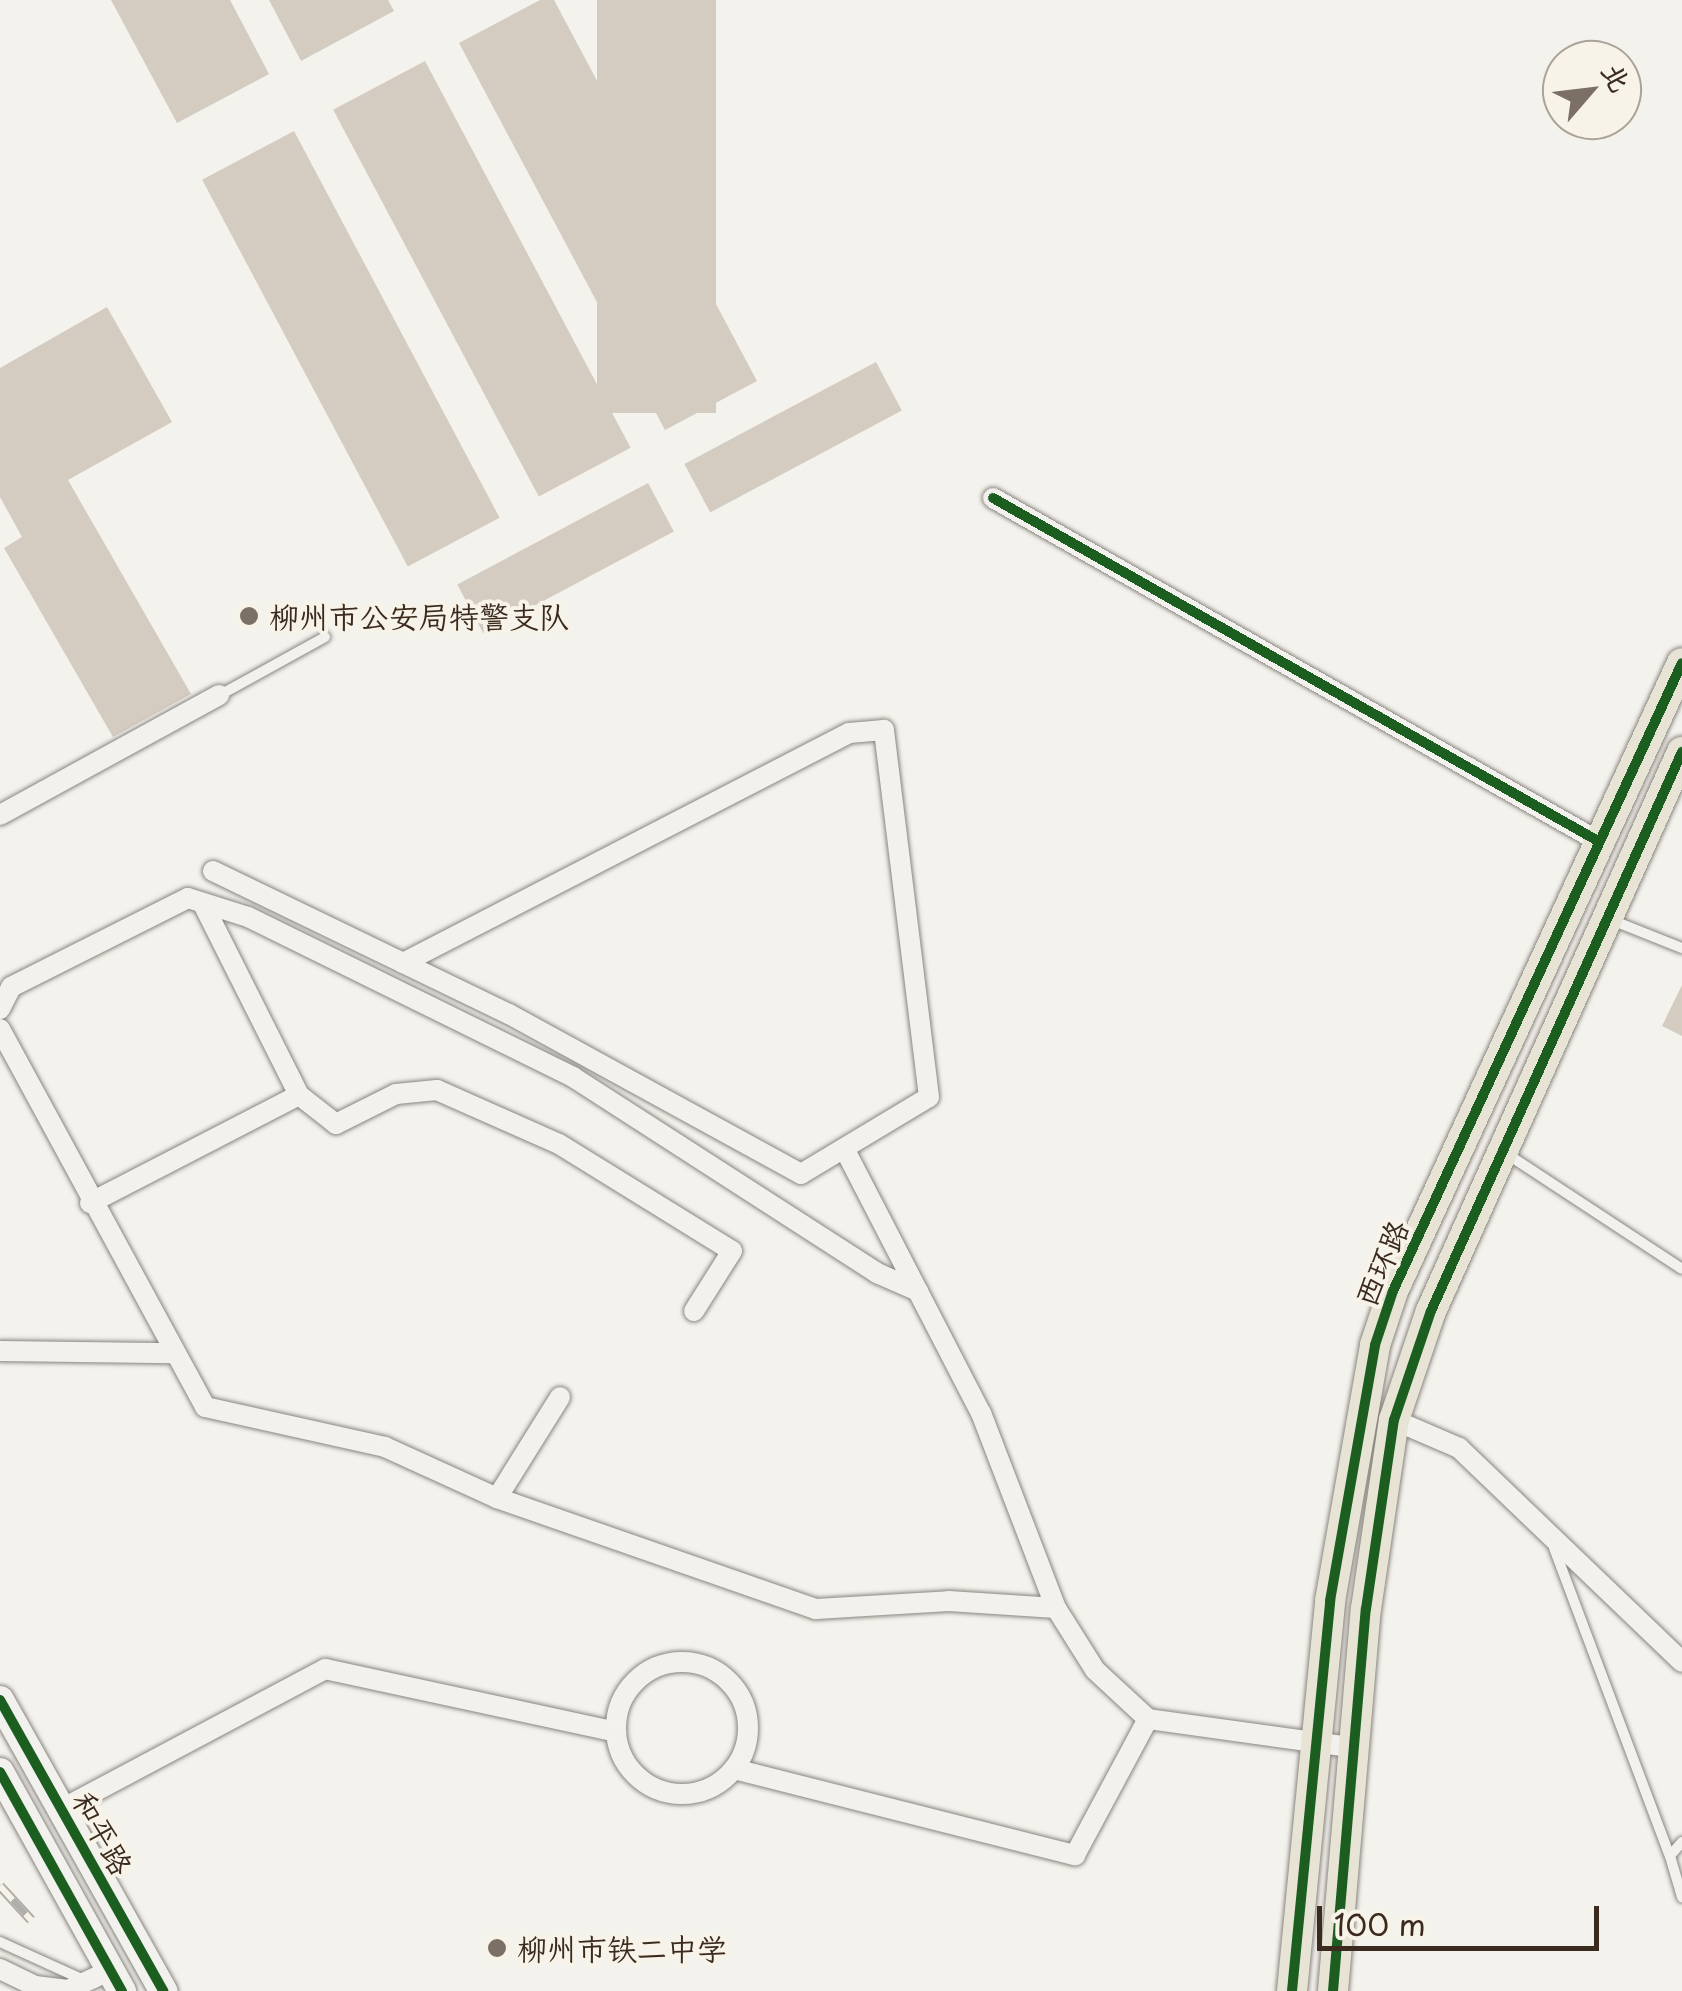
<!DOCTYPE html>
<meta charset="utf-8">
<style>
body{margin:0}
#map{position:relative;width:1682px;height:1991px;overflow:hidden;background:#f4f2ec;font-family:"Playpen Sans","LXGW WenKai TC",sans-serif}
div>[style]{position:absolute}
.building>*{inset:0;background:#d4cbc1;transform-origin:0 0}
.roads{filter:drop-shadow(0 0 2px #898580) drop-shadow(0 0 2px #898580)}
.lane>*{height:10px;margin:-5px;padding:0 5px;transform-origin:5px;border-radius:5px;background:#f2f1ed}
.street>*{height:20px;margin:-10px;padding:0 10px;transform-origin:10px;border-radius:10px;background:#f2f1ed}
.street>.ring{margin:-10px;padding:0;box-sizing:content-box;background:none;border:20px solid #f2f1ed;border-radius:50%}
.secondary>*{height:28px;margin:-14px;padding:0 14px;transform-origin:14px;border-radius:14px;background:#f2f1ed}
.primary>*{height:30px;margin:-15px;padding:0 15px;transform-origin:15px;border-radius:15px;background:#e8e4d5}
.rail>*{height:10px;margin-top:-5px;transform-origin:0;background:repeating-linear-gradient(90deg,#f7f3e8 0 19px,#b1aeaa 0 38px);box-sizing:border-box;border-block:2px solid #b1aeaa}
.cycleway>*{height:10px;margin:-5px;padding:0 5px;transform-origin:5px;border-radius:5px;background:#1b5e20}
.dots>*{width:28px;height:28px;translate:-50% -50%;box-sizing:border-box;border:5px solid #f7f3e8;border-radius:50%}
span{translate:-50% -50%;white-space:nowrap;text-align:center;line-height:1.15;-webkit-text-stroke:8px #f7f3e8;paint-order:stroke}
.poi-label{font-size:30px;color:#3b2a1e}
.left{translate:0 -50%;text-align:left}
.street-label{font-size:30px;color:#3b2a1e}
.north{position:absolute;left:1542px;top:40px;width:100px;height:100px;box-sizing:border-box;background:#f7f3e8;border:2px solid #aca397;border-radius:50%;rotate:62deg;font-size:28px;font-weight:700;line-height:40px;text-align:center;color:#3b2a1e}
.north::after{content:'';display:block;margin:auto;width:35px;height:45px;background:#7c7066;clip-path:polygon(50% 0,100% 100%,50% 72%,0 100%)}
.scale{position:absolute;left:1317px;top:1906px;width:282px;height:45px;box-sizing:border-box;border:5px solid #3b2a1e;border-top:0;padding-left:12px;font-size:30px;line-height:35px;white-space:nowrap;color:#3b2a1e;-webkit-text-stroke:8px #f7f3e8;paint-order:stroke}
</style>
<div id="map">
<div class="building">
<i style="clip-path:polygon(111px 0,230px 0,269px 74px,177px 123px)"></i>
<i style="clip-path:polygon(269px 0,388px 0,394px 11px,301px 61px)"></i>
<i style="clip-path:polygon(540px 0,554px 0,757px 381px,665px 430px,459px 43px)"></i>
<i style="left:597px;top:0;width:119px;height:413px"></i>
<i style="left:425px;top:61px;width:438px;height:104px;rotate:62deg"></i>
<i style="left:294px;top:131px;width:438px;height:104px;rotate:62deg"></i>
<i style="clip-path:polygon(107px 307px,172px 422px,68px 480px,191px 694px,113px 737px,4px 548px,22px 537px,0 497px,0 368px)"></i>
<i style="left:876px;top:362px;width:55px;height:217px;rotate:62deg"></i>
<i style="left:648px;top:483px;width:55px;height:216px;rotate:62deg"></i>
<i style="clip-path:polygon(1682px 985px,1682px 1036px,1662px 1026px)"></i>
</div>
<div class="roads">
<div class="lane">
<i style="left:220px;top:695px;width:120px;rotate:-28.9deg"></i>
<i style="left:1609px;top:919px;width:79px;rotate:21.7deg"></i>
<i style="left:1507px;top:1154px;width:209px;rotate:33.3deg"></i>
<i style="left:1554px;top:1548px;width:329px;rotate:69.4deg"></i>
<i style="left:1682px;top:1842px;width:18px;rotate:131deg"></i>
<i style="left:1670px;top:1856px;width:43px;rotate:73.7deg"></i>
<i style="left:0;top:1942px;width:94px;rotate:24.4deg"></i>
</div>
<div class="street">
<i style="left:993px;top:498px;width:695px;rotate:29.55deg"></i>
<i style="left:0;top:815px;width:250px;rotate:-28.7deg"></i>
<i style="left:213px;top:871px;width:329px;rotate:25.8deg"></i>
<i style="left:509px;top:1014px;width:333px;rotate:28.7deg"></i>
<i style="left:801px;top:1174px;width:149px;rotate:-31deg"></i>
<i style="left:929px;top:1097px;width:370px;rotate:-97deg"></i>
<i style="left:884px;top:730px;width:35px;rotate:175deg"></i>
<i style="left:849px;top:733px;width:502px;rotate:152.72deg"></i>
<i style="left:204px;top:906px;width:212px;rotate:63.3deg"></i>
<i style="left:299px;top:1095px;width:47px;rotate:38.1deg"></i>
<i style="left:336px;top:1124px;width:67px;rotate:-26.6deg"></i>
<i style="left:396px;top:1094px;width:41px;rotate:-5.6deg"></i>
<i style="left:437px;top:1090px;width:133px;rotate:23.9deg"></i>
<i style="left:559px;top:1144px;width:203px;rotate:31.7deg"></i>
<i style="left:732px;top:1251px;width:71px;rotate:122.3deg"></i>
<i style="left:0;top:1009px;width:25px;rotate:-63deg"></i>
<i style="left:11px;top:987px;width:198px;rotate:-26.7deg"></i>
<i style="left:188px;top:898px;width:63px;rotate:17.6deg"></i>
<i style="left:248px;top:917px;width:362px;rotate:26.2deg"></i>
<i style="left:573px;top:1077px;width:362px;rotate:32.8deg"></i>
<i style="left:877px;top:1273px;width:45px;rotate:23.7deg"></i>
<i style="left:0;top:1029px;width:430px;rotate:61.5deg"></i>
<i style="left:205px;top:1407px;width:184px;rotate:12.5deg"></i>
<i style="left:385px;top:1447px;width:123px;rotate:24.5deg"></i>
<i style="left:497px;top:1498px;width:338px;rotate:19.2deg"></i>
<i style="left:816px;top:1609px;width:133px;rotate:-3.4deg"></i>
<i style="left:949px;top:1601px;width:107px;rotate:3.7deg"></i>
<i style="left:845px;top:1150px;width:296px;rotate:62.7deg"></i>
<i style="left:981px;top:1413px;width:209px;rotate:69deg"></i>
<i style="left:1056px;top:1608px;width:73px;rotate:57.8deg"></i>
<i style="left:1095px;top:1670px;width:72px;rotate:42.8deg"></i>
<i style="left:1148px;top:1719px;width:210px;rotate:7.9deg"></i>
<i style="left:90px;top:1203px;width:235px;rotate:-27.3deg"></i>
<i style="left:0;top:1351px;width:175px;rotate:0.7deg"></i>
<i style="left:1394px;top:1420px;width:71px;rotate:23.3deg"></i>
<i style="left:1459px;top:1448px;width:309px;rotate:43.8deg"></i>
<i style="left:497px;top:1498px;width:119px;rotate:-58deg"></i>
<i class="ring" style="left:616px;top:1662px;width:112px;height:112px"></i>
<i style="left:734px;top:1769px;width:352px;rotate:14.2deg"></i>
<i style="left:1075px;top:1855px;width:154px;rotate:-61.8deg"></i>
<i style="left:62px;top:1809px;width:298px;rotate:-28deg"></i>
<i style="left:325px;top:1669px;width:298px;rotate:12.2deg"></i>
<i style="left:0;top:1969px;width:39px;rotate:26deg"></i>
<i style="left:35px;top:1986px;width:33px;rotate:7deg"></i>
<i style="left:68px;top:1990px;width:47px;rotate:-24.9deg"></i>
</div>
<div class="secondary">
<i style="left:0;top:1700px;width:334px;rotate:60.7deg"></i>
<i style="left:0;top:1772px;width:251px;rotate:60.9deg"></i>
</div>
<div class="primary">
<i style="left:1292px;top:1991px;width:392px;rotate:-84.4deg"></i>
<i style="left:1330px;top:1601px;width:260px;rotate:-80deg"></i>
<i style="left:1375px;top:1345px;width:57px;rotate:-71.6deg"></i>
<i style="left:1393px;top:1291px;width:691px;rotate:-65.29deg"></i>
<i style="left:1333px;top:1991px;width:383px;rotate:-85.1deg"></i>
<i style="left:1366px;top:1609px;width:191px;rotate:-81.6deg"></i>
<i style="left:1394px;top:1420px;width:115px;rotate:-71.3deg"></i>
<i style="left:1431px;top:1311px;width:613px;rotate:-65.82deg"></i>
</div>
</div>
<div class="rail">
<i style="left:0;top:1886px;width:46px;rotate:47.6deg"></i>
</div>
<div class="cycleway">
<i style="left:993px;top:498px;width:695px;rotate:29.55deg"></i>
<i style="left:0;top:1700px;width:334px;rotate:60.7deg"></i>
<i style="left:0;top:1772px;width:251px;rotate:60.9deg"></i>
<i style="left:1292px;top:1991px;width:392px;rotate:-84.4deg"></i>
<i style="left:1330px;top:1601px;width:260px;rotate:-80deg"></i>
<i style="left:1375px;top:1345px;width:57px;rotate:-71.6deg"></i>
<i style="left:1393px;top:1291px;width:691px;rotate:-65.29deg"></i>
<i style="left:1333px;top:1991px;width:383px;rotate:-85.1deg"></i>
<i style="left:1366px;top:1609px;width:191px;rotate:-81.6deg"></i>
<i style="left:1394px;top:1420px;width:115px;rotate:-71.3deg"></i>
<i style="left:1431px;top:1311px;width:613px;rotate:-65.82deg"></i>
</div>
<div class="dots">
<i style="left:249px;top:616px;background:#7c7066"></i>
<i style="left:497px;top:1948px;background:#7c7066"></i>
</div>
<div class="poi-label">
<span class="left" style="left:269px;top:616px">柳州市公安局特警支队</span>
<span class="left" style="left:517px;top:1948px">柳州市铁二中学</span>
</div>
<div class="street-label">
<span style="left:1381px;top:1263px;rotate:-67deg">西环路</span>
<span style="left:103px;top:1833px;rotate:61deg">和平路</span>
</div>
<div class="north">北</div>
<div class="scale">100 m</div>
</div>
